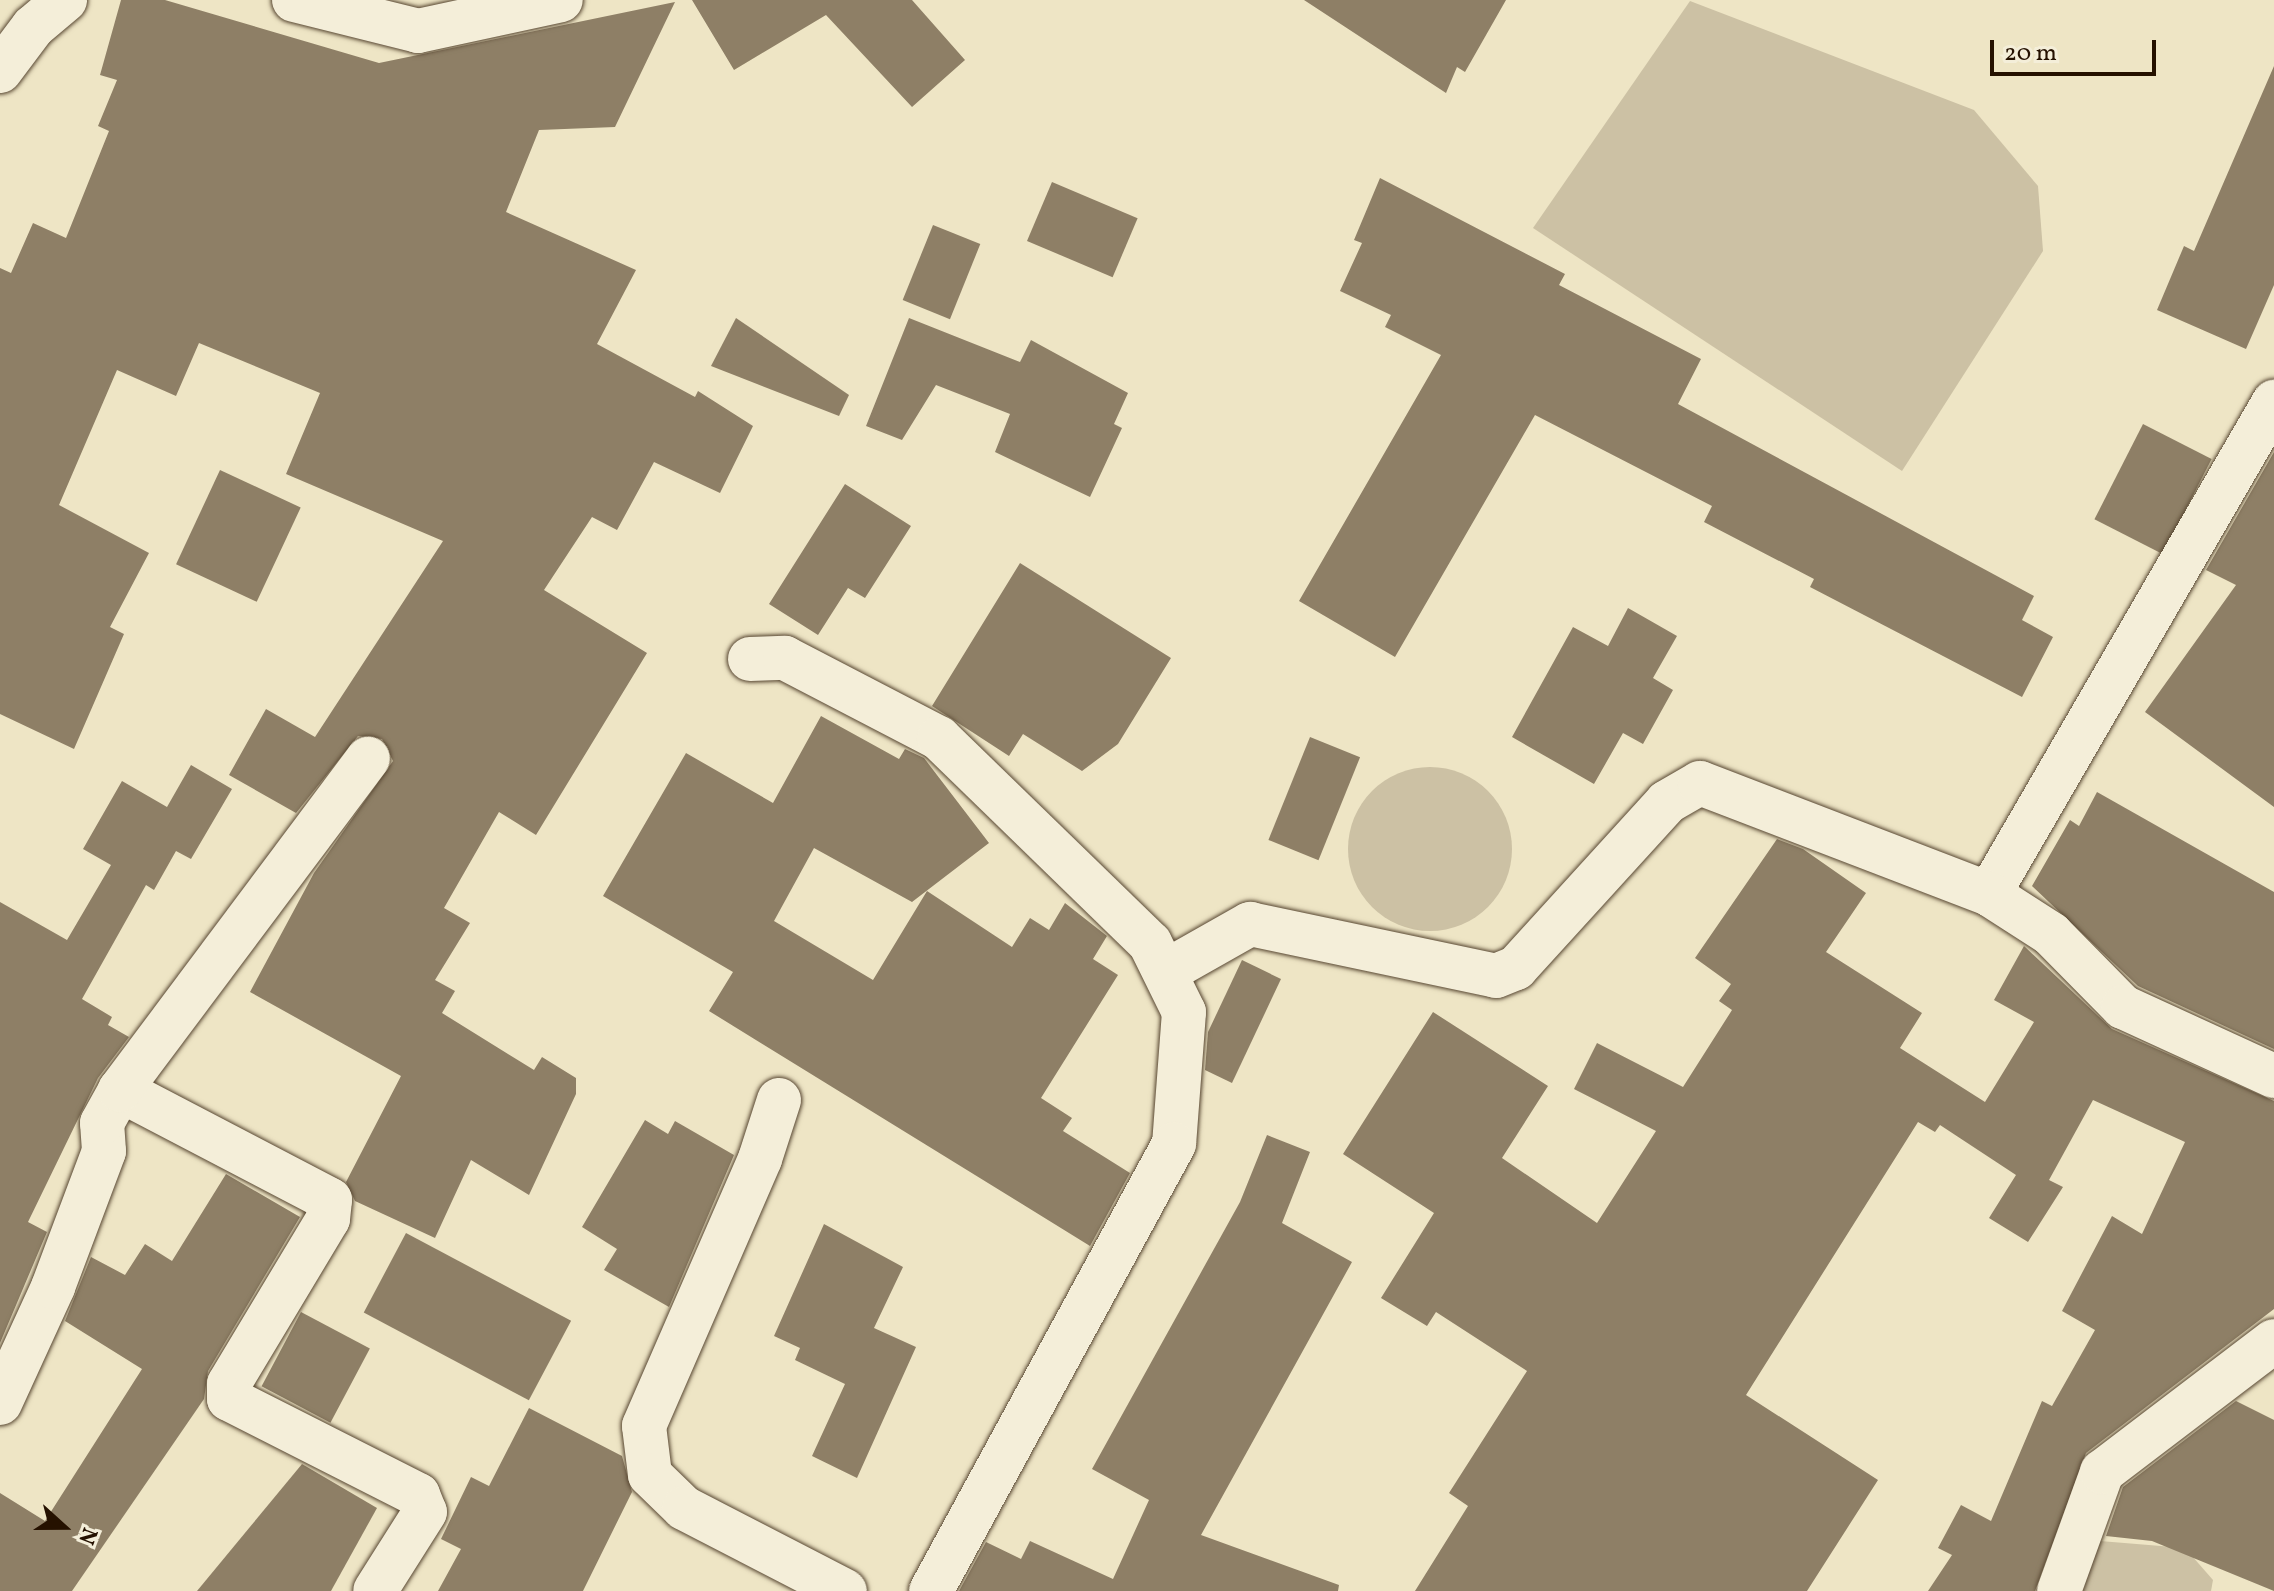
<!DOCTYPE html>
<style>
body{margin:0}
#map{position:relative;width:2274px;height:1591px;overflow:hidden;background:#eee5c5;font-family:Vollkorn,serif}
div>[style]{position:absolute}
.green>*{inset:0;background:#ccc1a4}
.round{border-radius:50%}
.building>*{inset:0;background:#8e7f66;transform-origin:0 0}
.roads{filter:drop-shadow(0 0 2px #574631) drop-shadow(0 0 2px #574631)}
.minor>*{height:44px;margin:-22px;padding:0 22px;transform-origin:22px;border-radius:22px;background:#f4eed9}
.secondary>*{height:44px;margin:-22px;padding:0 22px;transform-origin:22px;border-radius:22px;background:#f4eed9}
span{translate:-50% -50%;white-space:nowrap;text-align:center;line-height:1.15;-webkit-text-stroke:6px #f4eed9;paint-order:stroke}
.north{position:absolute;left:24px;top:1487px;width:80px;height:80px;-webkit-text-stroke:6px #f4eed9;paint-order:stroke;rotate:111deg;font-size:22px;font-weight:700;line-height:32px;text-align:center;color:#251100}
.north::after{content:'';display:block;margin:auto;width:28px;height:36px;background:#251100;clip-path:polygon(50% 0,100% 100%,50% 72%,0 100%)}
.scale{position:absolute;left:1990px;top:40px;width:166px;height:36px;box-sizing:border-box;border:4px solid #251100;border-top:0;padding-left:10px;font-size:24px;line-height:28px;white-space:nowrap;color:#251100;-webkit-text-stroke:6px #f4eed9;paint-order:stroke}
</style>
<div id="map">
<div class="green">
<i style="clip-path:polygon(1690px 1px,1974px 110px,2038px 186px,2043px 251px,1902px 471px,1533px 228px)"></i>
<i class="round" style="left:1348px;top:767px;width:164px;height:164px"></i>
<i style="clip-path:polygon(2088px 1540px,2185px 1548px,2213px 1580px,2211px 1591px,2068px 1591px)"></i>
</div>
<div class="building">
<i style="clip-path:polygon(121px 0,165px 0,379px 63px,675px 2px,615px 127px,539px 130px,506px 212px,636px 270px,597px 344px,695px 397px,698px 391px,753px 426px,720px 493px,654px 462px,617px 530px,592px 517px,544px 590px,647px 653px,536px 835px,499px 812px,444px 908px,470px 923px,435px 980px,455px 991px,442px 1013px,534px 1070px,542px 1057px,576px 1078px,576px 1094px,529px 1195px,471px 1160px,435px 1238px,355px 1201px,346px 1182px,401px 1076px,250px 992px,314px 873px,393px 761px,382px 739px,358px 736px,296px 813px,229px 775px,266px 709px,315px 737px,443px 541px,286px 474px,320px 393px,199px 343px,176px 396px,117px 370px,59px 505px,149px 553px,110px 627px,124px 634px,74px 749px,0 714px,0 268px,11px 273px,33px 223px,66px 238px,109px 131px,98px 126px,117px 80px,100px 75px)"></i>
<i style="clip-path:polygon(692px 0,912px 0,965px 60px,912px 107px,826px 15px,734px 70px)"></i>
<i style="clip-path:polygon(1304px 0,1506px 0,1465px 72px,1457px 67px,1446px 93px)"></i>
<i style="clip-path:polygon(2274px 66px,2274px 285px,2246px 349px,2157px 310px,2184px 246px,2194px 251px)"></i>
<i style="clip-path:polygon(1380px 178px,1565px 274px,1559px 285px,1701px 359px,1678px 404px,2034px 596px,2022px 620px,2053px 637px,2022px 697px,1810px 587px,1814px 579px,1704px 522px,1712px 506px,1535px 415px,1395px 657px,1299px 601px,1441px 355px,1385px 327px,1391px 315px,1340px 291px,1362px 243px,1354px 240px)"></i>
<i style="left:1052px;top:182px;width:93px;height:64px;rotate:23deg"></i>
<i style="left:933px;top:225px;width:51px;height:81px;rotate:22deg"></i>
<i style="clip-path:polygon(736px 318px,849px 395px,839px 416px,711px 366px)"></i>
<i style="clip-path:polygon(909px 318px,1020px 362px,1031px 340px,1128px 393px,1114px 424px,1122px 428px,1090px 497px,995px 452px,1010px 414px,936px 385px,902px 440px,866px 426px)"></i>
<i style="left:2143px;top:424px;width:77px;height:107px;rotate:27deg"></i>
<i style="clip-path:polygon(2274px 452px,2274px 807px,2145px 712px,2236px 585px,2206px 570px)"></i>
<i style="left:220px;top:470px;width:89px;height:104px;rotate:25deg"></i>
<i style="clip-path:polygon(845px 484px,911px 526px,865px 598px,848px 588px,818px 635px,769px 604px)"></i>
<i style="clip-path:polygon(1020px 563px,1171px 658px,1118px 744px,1082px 771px,1023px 734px,1009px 756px,932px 706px)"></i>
<i style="clip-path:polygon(1628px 608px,1677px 636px,1653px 678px,1673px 690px,1643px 744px,1623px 733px,1594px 784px,1512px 737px,1573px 627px,1608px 646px)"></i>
<i style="clip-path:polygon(821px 716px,899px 759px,905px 749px,924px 758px,989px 843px,912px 902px,814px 848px,774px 921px,873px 980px,927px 891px,1012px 947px,1030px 918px,1049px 930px,1065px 903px,1107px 936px,1093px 959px,1118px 975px,1041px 1098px,1072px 1118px,1063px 1131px,1130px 1173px,1090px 1246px,709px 1011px,733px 972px,603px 896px,686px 753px,773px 803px)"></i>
<i style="left:1310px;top:737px;width:54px;height:111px;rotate:22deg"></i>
<i style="clip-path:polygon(191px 765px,232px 789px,191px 859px,176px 851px,154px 890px,146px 885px,82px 999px,112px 1017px,108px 1025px,129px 1037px,98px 1078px,28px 1222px,47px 1232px,0 1343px,0 902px,67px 940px,111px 865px,83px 849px,122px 781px,167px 807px)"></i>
<i style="clip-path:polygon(2097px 792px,2274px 892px,2274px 1049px,2138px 986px,2032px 886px,2070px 820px,2079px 826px)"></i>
<i style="clip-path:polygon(1777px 839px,1803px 849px,1866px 893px,1826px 952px,1922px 1013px,1900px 1048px,1985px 1102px,2034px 1022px,1994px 1000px,2024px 946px,2112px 1029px,2274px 1101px,2274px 1309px,2086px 1453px,2035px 1591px,1928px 1591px,1952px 1555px,1938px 1548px,1961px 1505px,1991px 1521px,2042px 1401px,2052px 1406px,2095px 1330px,2062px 1311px,2112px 1216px,2142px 1234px,2185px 1142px,2093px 1100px,2049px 1180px,2063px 1187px,2028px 1242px,1989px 1218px,2016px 1175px,1940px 1125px,1935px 1132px,1918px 1122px,1746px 1395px,1878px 1480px,1807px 1591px,1415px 1591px,1468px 1506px,1449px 1493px,1527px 1371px,1436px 1312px,1427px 1326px,1381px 1298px,1434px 1213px,1343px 1154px,1433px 1012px,1548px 1086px,1502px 1158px,1597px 1223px,1656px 1131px,1574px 1089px,1597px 1043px,1683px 1087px,1732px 1010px,1719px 1001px,1731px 984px,1695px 958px)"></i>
<i style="clip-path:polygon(1242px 960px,1281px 979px,1232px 1083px,1205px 1070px,1208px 1032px)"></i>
<i style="clip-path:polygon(645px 1120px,668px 1134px,675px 1121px,734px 1155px,669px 1307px,604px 1270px,617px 1249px,582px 1227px)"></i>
<i style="clip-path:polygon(1267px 1135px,1310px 1152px,1282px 1223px,1352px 1262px,1201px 1535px,1339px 1585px,1338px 1591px,959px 1591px,986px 1542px,1021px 1559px,1030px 1541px,1113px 1579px,1149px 1500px,1092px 1469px,1240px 1202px)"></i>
<i style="clip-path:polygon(226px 1174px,300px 1217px,208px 1371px,204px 1399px,72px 1591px,0 1591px,0 1493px,45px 1521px,142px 1369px,65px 1321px,91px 1257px,125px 1275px,145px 1244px,172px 1261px)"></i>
<i style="clip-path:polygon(824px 1224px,903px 1267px,874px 1328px,916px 1347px,857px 1478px,812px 1456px,845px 1384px,795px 1360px,800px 1348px,774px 1336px)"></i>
<i style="left:406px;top:1233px;width:187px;height:90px;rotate:28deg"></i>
<i style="left:301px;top:1312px;width:78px;height:84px;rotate:28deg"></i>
<i style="clip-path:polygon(2236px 1401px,2274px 1420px,2274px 1591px,2152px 1541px,2106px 1536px,2123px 1487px)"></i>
<i style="clip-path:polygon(529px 1408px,622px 1456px,632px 1492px,583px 1591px,438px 1591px,461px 1549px,441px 1539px,471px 1477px,489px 1486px)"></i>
<i style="clip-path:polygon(302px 1464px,377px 1508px,331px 1591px,197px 1591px)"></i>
</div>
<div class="roads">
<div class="minor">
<i style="left:750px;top:659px;width:35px;rotate:-2deg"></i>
<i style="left:785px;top:658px;width:174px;rotate:27.5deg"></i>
<i style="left:939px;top:738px;width:294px;rotate:44.2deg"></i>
<i style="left:1150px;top:943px;width:77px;rotate:63.8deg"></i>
<i style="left:1184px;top:1012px;width:132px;rotate:94.3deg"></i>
<i style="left:1174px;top:1144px;width:509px;rotate:118.53deg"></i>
<i style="left:1989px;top:894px;width:569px;rotate:-59.92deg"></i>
<i style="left:1165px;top:972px;width:98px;rotate:-29.5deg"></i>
<i style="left:1250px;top:924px;width:251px;rotate:11.9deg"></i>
<i style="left:1496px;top:976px;width:22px;rotate:-22deg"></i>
<i style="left:1516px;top:968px;width:224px;rotate:-47.7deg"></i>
<i style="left:1667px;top:802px;width:38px;rotate:-30deg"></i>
<i style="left:1700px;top:783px;width:310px;rotate:21deg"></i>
<i style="left:1989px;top:894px;width:74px;rotate:32.8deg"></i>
<i style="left:2051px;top:934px;width:103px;rotate:45.4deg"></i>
<i style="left:2123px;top:1007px;width:166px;rotate:24.6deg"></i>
<i style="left:120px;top:1090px;width:237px;rotate:27.6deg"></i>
<i style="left:330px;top:1200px;width:19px;rotate:96deg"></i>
<i style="left:328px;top:1219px;width:192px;rotate:121deg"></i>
<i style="left:229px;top:1384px;width:15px;rotate:90deg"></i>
<i style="left:229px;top:1399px;width:212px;rotate:26.9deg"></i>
<i style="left:418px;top:1495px;width:18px;rotate:68deg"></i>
<i style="left:425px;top:1512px;width:93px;rotate:122.3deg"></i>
<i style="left:779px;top:1100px;width:62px;rotate:107.9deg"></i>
<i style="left:760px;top:1159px;width:291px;rotate:113.5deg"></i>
<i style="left:644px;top:1426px;width:49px;rotate:83deg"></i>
<i style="left:650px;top:1475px;width:47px;rotate:44.1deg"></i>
<i style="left:684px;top:1508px;width:181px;rotate:27.3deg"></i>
<i style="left:0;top:1403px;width:128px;rotate:-65.4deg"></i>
<i style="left:53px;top:1287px;width:145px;rotate:-69.4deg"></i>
<i style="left:104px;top:1151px;width:28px;rotate:-94deg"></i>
<i style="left:102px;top:1123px;width:38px;rotate:-61deg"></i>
<i style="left:120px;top:1090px;width:414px;rotate:-53.2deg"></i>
<i style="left:2059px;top:1591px;width:127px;rotate:-70.1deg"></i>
<i style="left:2102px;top:1472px;width:216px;rotate:-37.3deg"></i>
</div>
<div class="secondary">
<i style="left:294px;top:0;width:128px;rotate:14deg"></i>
<i style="left:418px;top:31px;width:146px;rotate:-12.2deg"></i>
<i style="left:0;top:71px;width:55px;rotate:-53.1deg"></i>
<i style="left:33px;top:27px;width:42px;rotate:-40.2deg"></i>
</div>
</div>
<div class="north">N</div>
<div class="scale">20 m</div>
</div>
